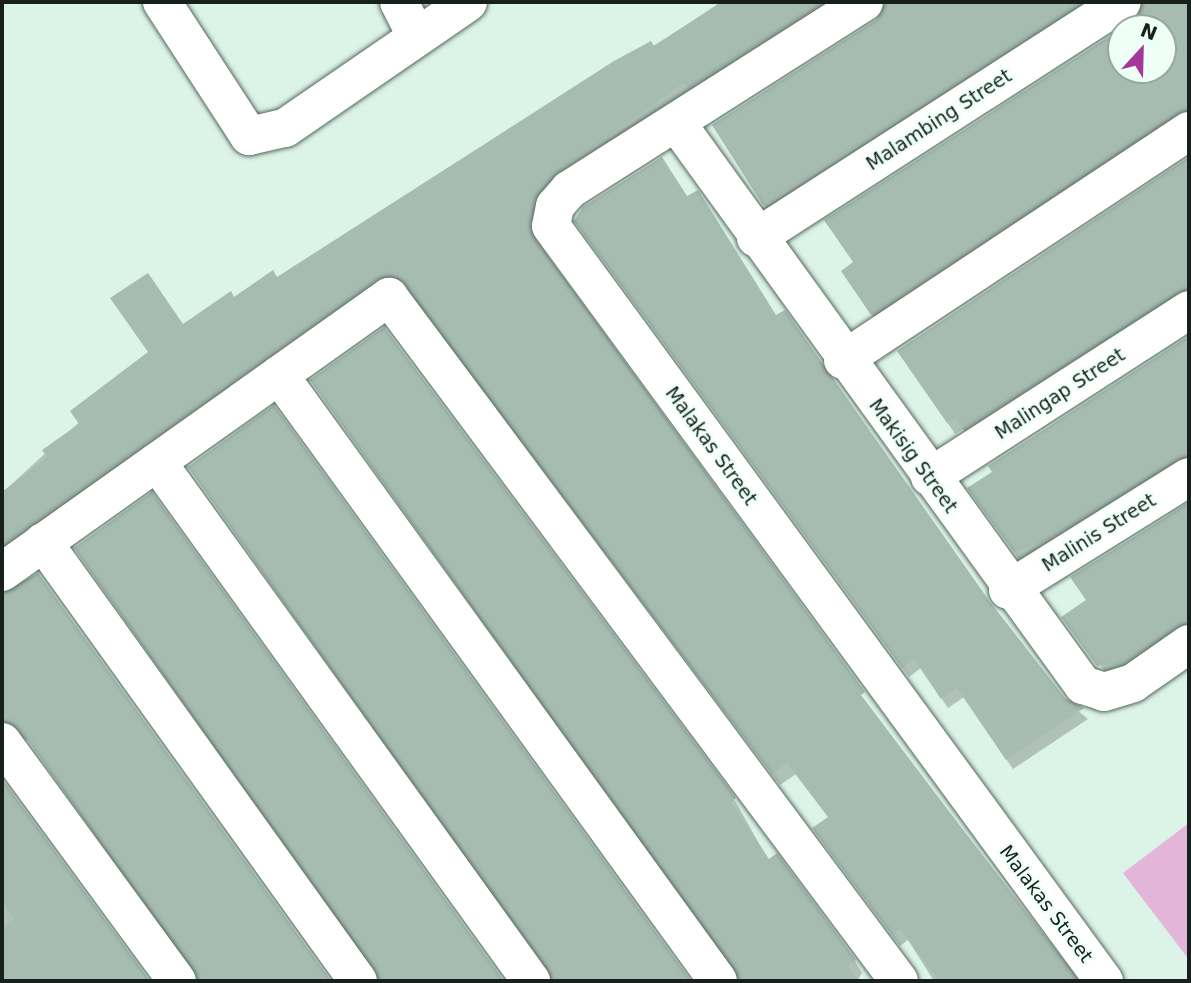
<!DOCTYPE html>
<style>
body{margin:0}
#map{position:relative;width:1191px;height:983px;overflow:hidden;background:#dcf3e7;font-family:"DejaVu Sans",sans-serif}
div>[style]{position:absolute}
.green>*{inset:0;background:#e2b5d9}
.shadow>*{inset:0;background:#0003}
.building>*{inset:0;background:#a7bcb1}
.roads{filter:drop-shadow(0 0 2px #55695f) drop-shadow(0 0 2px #55695f)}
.minor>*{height:38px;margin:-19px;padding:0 19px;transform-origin:19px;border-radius:19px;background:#fff}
span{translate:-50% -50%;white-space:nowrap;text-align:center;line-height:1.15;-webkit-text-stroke:5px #edfff6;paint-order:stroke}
.street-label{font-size:19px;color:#17201c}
.frame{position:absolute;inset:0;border:4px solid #17201c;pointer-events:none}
.north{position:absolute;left:1107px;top:14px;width:70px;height:70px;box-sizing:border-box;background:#edfff6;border:2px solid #97a69f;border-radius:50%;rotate:22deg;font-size:19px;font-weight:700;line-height:28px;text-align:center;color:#17201c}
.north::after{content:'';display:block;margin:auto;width:24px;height:32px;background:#a43797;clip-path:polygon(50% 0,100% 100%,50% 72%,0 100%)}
</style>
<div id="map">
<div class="green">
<i style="clip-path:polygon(1189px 823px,1189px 955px,1187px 957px,1123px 873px)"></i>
</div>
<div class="shadow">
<i style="clip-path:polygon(724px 2px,850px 2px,536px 235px,539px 249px,868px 707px,1080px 981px,934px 981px,908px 940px,900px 946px,822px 841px,829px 818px,796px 774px,780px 785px,406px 289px,2px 566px,2px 493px,183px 327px,277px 279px)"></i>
<i style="clip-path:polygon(885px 2px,1108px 2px,771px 216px,721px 137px,877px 21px)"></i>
<i style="clip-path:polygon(1146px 2px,1189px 2px,1189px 123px,880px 326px,850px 283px,1121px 31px,1121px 70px,1163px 70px,1163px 28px,1125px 28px)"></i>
<i style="clip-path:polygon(1189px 159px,1189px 302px,971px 441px,963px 429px,955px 434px,899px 351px)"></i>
<i style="clip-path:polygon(687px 199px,988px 603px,1064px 699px,1088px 719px,1013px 769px,964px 697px,948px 708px,921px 668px,909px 677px,582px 231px)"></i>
<i style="clip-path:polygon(1189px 338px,1189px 470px,1022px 563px,977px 501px,994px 473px,990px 466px)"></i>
<i style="clip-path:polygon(312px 381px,734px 799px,769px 861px,776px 856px,855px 961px,862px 973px,857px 981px,739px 981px,738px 971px)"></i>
<i style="clip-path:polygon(274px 408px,689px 981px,552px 981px,551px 971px,190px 467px)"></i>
<i style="clip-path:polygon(151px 495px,502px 981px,379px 981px)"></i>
<i style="clip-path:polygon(1189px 502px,1189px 637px,1112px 680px,1063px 618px,1088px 601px,1073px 577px)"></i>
<i style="clip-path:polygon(38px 575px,329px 981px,198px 981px,197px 971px,29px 741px,2px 734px,2px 595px)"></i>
<i style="clip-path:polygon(2px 782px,148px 981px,2px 977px)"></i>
</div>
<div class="building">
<i style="clip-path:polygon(721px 2px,824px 2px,688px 88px,684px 83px,557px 172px,534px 201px,530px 231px,865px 692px,861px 695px,1077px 981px,939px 981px,900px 929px,892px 935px,812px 828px,828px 817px,787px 763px,772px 774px,397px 277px,376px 279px,2px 545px,2px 492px,47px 457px,42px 450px,79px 424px,70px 411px,148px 352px,110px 298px,148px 273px,183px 324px,231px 291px,234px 297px,273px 270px,277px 277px,614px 61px,651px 41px,654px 46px)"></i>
<i style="clip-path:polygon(886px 2px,1082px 2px,763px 205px,712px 125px,876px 20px)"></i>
<i style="clip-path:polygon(1144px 2px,1189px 2px,1189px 109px,871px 315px,841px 271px,853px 262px,824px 220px,1121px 29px,1121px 70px,1163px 70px,1163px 28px,1122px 28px)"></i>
<i style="clip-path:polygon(662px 157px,687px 196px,698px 190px,776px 315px,785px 310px,990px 602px,1065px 698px,1084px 708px,1006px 760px,957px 688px,941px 699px,914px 659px,902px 668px,574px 221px,583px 207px)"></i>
<i style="clip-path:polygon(1189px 157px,1189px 288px,963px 430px,955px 418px,947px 423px,897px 351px)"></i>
<i style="clip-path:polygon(384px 327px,736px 798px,731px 802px,769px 859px,777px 853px,856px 960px,848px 966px,859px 981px,739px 981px,310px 380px)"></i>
<i style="clip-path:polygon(1189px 336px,1189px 455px,1046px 541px,1014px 552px,967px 488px,992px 472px,988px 466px)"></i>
<i style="clip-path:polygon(274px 405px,691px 981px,552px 981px,188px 467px)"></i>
<i style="clip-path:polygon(152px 492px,504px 981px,379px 981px,74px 548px)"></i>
<i style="clip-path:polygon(1189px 503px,1189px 622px,1123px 663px,1097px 666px,1061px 617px,1086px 600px,1070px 577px)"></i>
<i style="clip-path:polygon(38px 573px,331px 981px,198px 981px,20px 729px,2px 720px,2px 593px)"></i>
<i style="clip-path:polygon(2px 779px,150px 981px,2px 981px,2px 929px,15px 919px,2px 901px)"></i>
</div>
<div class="roads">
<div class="minor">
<i style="left:162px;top:2px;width:160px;rotate:57deg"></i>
<i style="left:249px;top:136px;width:37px;rotate:-13deg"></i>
<i style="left:285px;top:128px;width:222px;rotate:-34.5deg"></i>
<i style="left:399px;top:2px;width:37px;rotate:63deg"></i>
<i style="left:864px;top:2px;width:350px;rotate:147.5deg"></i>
<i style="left:569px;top:190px;width:21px;rotate:131deg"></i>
<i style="left:555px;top:206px;width:20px;rotate:101deg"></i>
<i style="left:551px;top:226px;width:936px;rotate:53.78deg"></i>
<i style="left:678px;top:125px;width:691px;rotate:54.13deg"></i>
<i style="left:1083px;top:685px;width:22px;rotate:18deg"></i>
<i style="left:1104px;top:692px;width:30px;rotate:-17deg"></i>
<i style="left:1133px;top:683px;width:68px;rotate:-34.9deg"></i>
<i style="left:756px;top:238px;width:435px;rotate:-32.8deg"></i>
<i style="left:843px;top:360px;width:415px;rotate:-33.5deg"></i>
<i style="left:279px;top:375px;width:748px;rotate:54.08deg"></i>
<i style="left:157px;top:462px;width:640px;rotate:54.22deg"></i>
<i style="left:930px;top:477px;width:308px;rotate:-32.8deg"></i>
<i style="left:43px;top:542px;width:540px;rotate:54.34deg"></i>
<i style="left:2px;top:572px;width:475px;rotate:-35.4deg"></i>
<i style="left:389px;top:297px;width:853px;rotate:53.29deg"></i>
<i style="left:1008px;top:590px;width:213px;rotate:-32deg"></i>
<i style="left:2px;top:742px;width:296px;rotate:53.8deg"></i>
</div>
</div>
<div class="street-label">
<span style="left:939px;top:120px;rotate:-33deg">Malambing Street</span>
<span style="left:1060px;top:394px;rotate:-33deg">Malingap Street</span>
<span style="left:711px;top:446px;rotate:54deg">Malakas Street</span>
<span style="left:913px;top:456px;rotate:54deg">Makisig Street</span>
<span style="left:1099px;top:533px;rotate:-32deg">Malinis Street</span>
<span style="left:1046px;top:904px;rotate:53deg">Malakas Street</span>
</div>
<div class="frame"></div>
<div class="north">N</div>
</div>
